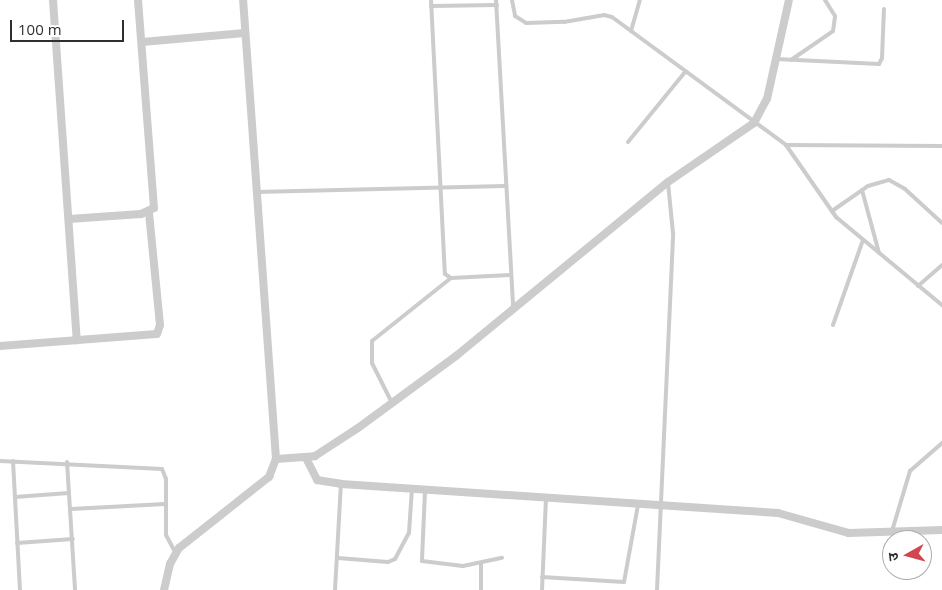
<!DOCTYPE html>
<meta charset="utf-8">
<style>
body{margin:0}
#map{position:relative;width:942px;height:590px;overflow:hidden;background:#fff;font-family:"Open Sans","Noto Sans Devanagari",sans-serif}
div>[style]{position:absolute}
.lane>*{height:4px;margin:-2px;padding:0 2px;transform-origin:2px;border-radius:2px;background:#ccc}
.street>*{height:8px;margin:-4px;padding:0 4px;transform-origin:4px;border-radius:4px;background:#ccc}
span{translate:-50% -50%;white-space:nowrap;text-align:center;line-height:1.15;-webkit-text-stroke:5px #fff;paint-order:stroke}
.north{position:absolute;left:882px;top:530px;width:50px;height:50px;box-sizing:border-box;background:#fff;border:1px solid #acacac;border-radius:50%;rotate:263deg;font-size:14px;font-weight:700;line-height:20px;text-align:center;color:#2f2f2f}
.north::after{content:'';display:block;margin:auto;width:18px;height:22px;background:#d04751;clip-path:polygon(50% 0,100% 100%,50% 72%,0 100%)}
.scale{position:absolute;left:10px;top:20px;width:114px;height:22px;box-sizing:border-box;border:2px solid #2f2f2f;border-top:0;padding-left:6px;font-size:15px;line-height:18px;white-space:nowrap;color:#2f2f2f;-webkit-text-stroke:4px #fff;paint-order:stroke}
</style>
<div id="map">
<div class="lane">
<i style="left:431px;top:0;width:274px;rotate:87.1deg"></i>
<i style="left:445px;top:274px;width:7px;rotate:34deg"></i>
<i style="left:451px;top:278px;width:59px;rotate:-2.9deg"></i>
<i style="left:496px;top:0;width:307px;rotate:86.8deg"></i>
<i style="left:512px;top:0;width:16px;rotate:79deg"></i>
<i style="left:515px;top:16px;width:13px;rotate:32deg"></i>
<i style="left:526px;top:23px;width:38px;rotate:-2deg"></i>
<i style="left:564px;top:22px;width:41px;rotate:-9.9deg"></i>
<i style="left:604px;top:15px;width:8px;rotate:14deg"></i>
<i style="left:612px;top:17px;width:216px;rotate:36.3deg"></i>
<i style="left:786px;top:145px;width:88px;rotate:55.2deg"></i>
<i style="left:836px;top:217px;width:138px;rotate:39.7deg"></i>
<i style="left:431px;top:6px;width:66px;rotate:-0.9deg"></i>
<i style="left:631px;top:31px;width:32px;rotate:-74deg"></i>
<i style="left:776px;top:59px;width:103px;rotate:2.8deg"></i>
<i style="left:879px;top:64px;width:7px;rotate:-63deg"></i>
<i style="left:882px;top:58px;width:49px;rotate:-87.7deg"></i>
<i style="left:791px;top:60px;width:51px;rotate:-34.6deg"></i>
<i style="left:833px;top:31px;width:15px;rotate:-82deg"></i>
<i style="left:835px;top:16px;width:19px;rotate:-122deg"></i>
<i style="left:628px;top:142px;width:90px;rotate:-50.8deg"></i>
<i style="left:786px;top:145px;width:156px;rotate:0.4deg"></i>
<i style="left:862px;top:190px;width:65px;rotate:74.9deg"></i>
<i style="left:256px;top:192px;width:249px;rotate:-1.4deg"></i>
<i style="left:832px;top:211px;width:44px;rotate:-34.8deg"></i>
<i style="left:868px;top:186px;width:22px;rotate:-16deg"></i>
<i style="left:889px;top:180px;width:18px;rotate:29deg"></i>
<i style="left:905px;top:189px;width:50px;rotate:42.6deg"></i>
<i style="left:918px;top:286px;width:32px;rotate:-41deg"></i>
<i style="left:833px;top:325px;width:90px;rotate:-70.6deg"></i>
<i style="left:392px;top:403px;width:45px;rotate:-116.6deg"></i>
<i style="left:372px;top:363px;width:22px;rotate:-90deg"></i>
<i style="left:372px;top:341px;width:101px;rotate:-38.6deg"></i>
<i style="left:0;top:461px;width:162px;rotate:2.8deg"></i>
<i style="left:162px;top:469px;width:11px;rotate:68deg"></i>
<i style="left:166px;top:479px;width:56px;rotate:90deg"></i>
<i style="left:166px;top:535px;width:19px;rotate:62deg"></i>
<i style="left:13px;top:461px;width:129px;rotate:86.9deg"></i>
<i style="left:67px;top:462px;width:128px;rotate:86.4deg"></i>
<i style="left:425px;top:491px;width:70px;rotate:92.5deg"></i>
<i style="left:422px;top:561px;width:41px;rotate:7deg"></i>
<i style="left:463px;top:566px;width:40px;rotate:-12deg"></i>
<i style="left:15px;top:497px;width:54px;rotate:-4.2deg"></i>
<i style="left:71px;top:509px;width:94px;rotate:-3deg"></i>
<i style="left:892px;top:531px;width:63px;rotate:-73.3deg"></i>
<i style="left:910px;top:471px;width:43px;rotate:-41.2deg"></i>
<i style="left:17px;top:543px;width:56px;rotate:-4.1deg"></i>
<i style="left:338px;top:558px;width:50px;rotate:4.6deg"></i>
<i style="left:388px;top:562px;width:8px;rotate:-23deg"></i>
<i style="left:395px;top:559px;width:30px;rotate:-62deg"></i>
<i style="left:409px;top:533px;width:45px;rotate:-86.2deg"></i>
<i style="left:542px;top:577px;width:82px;rotate:3.5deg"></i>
<i style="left:624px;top:582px;width:78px;rotate:-79.7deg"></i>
<i style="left:335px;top:590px;width:106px;rotate:-86.8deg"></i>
<i style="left:481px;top:590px;width:25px;rotate:-90deg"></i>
<i style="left:542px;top:590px;width:92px;rotate:-87.5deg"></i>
<i style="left:657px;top:590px;width:357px;rotate:-87.4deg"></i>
<i style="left:673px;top:233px;width:50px;rotate:-95.7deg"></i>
</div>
<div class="street">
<i style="left:53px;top:0;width:341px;rotate:86deg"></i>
<i style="left:142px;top:42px;width:103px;rotate:-5deg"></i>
<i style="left:69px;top:219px;width:72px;rotate:-4deg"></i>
<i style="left:141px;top:214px;width:14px;rotate:-25deg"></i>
<i style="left:154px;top:208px;width:209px;rotate:-94.4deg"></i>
<i style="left:0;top:346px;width:157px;rotate:-4.4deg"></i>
<i style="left:157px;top:334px;width:9px;rotate:-72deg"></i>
<i style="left:160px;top:325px;width:114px;rotate:-95.6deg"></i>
<i style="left:306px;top:458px;width:25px;rotate:63deg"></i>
<i style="left:317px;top:480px;width:24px;rotate:9deg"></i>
<i style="left:341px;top:484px;width:438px;rotate:3.8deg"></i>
<i style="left:778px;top:513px;width:74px;rotate:15.7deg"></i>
<i style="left:849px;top:533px;width:93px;rotate:-1.8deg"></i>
<i style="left:276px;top:459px;width:39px;rotate:-4deg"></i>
<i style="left:315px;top:456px;width:51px;rotate:-33.1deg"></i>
<i style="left:358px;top:428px;width:122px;rotate:-36.3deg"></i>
<i style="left:456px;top:356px;width:274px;rotate:-39.4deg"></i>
<i style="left:668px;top:182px;width:104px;rotate:-34.5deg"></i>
<i style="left:754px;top:123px;width:27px;rotate:-62deg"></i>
<i style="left:767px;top:99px;width:101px;rotate:-77.5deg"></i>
<i style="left:164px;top:590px;width:27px;rotate:-77deg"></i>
<i style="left:170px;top:564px;width:18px;rotate:-61deg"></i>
<i style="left:179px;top:548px;width:115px;rotate:-38.3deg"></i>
<i style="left:269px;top:477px;width:19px;rotate:-69deg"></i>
<i style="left:276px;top:459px;width:460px;rotate:-94.1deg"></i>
</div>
<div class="north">उ</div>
<div class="scale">100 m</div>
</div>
